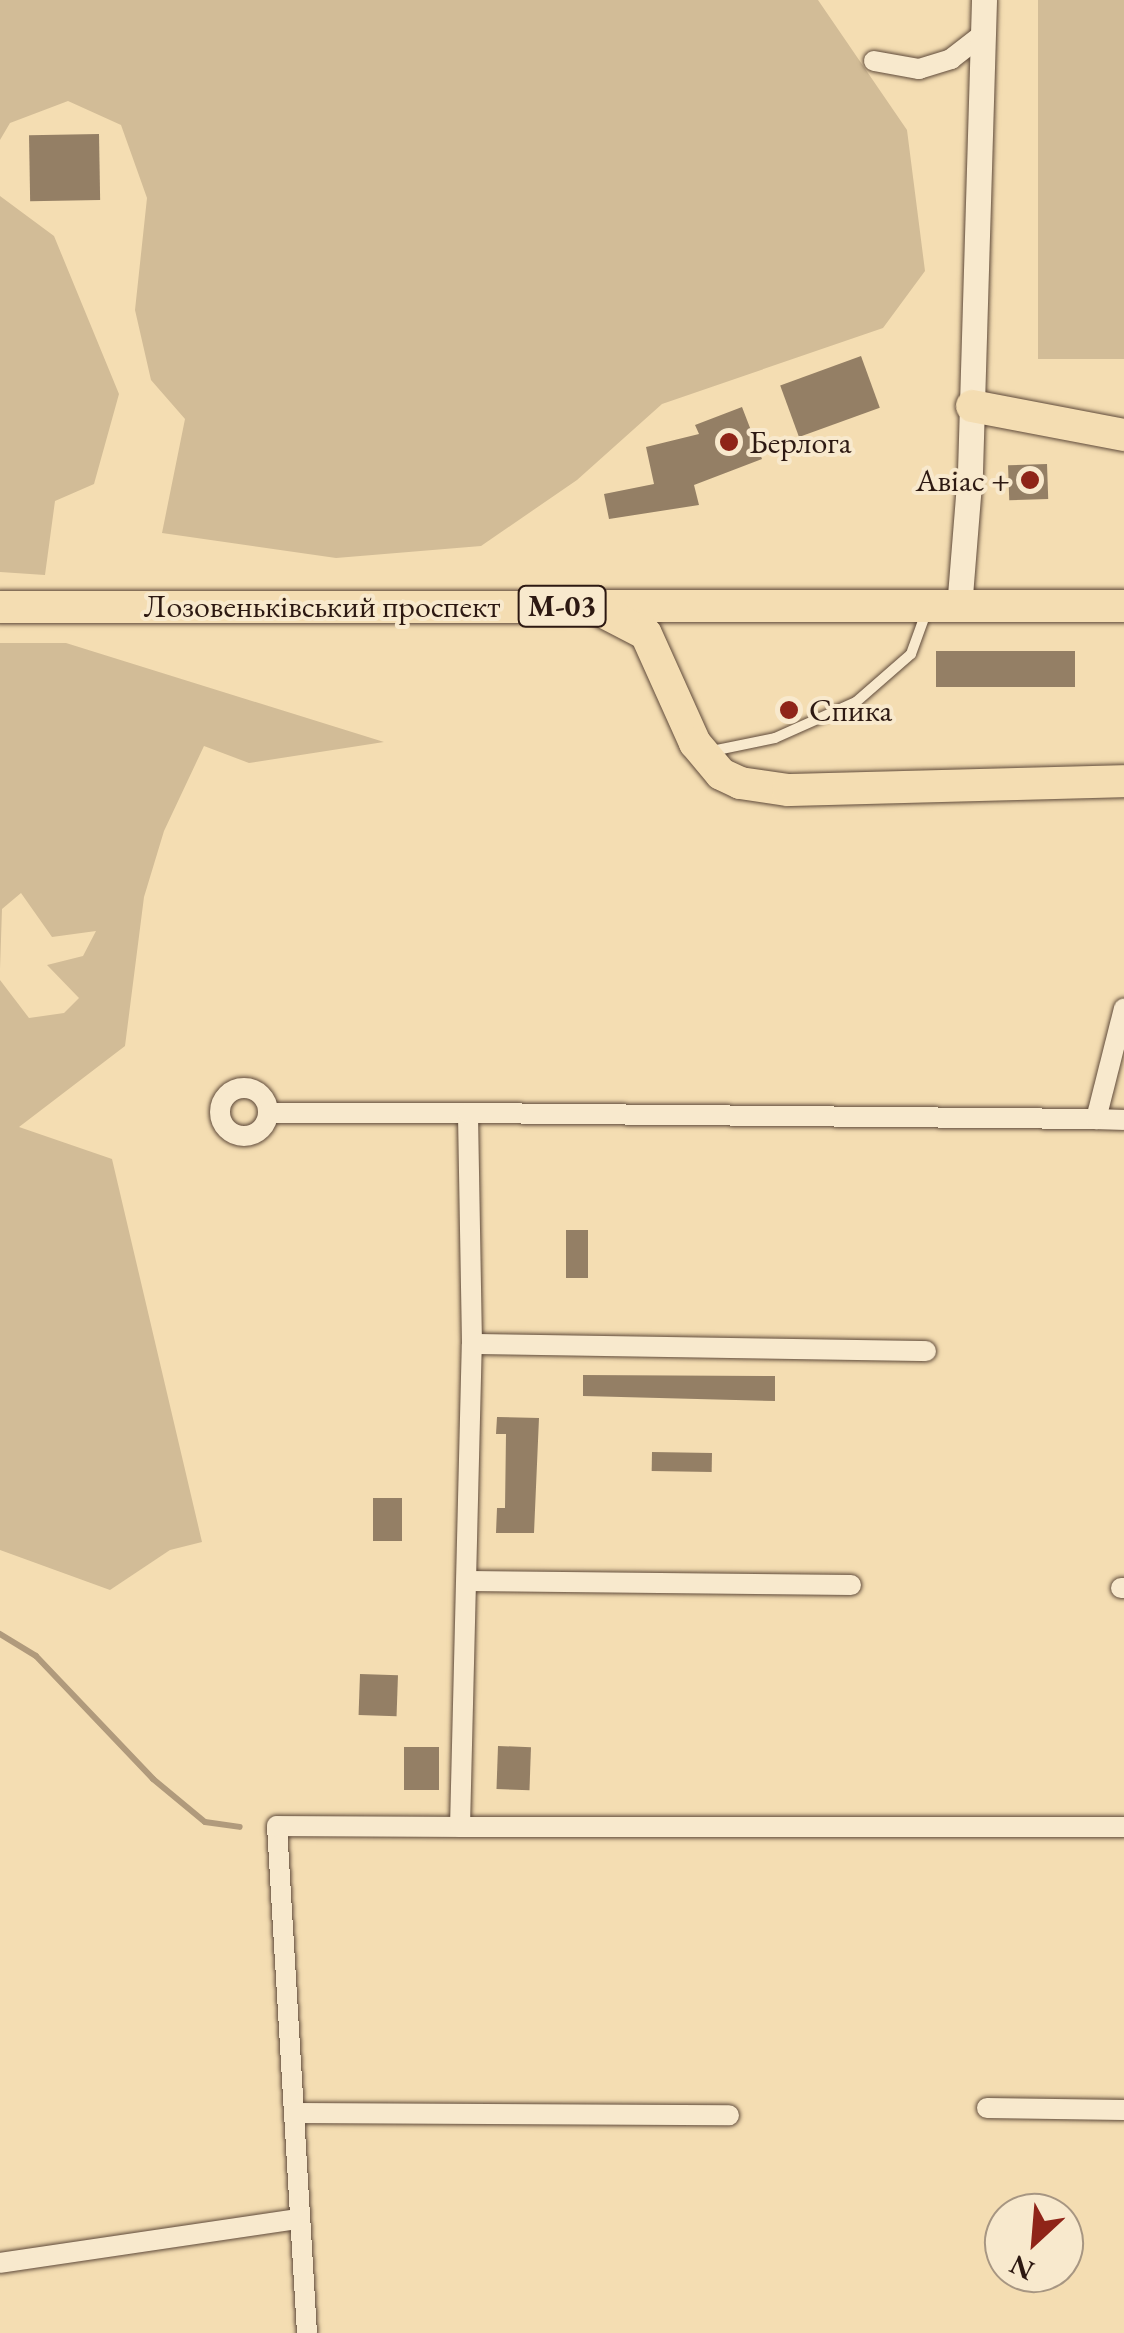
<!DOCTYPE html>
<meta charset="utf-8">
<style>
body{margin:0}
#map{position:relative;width:1124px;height:2333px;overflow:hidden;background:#f4ddb2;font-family:"EB Garamond",serif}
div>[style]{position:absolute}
.green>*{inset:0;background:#d2bc97;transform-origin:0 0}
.stream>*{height:6px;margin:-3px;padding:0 3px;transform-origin:3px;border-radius:3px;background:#b09a7c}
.building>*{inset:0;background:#947f65;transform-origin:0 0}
.roads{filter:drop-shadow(0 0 2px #5f4a3a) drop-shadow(0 0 2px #5f4a3a)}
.service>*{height:10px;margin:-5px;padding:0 5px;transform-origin:5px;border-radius:5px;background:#f8e9cd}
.minor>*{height:20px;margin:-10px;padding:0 10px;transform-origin:10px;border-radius:10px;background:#f8e9cd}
.minor>.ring{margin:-10px;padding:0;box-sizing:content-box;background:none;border:20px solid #f8e9cd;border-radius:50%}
.tertiary>*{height:25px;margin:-12.5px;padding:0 12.5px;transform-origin:12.5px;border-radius:12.5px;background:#f8e9cd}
.trunk>*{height:32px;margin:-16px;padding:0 16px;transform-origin:16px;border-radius:16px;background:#f4ddb2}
.dots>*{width:28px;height:28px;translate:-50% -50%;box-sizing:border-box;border:5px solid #f8e9cd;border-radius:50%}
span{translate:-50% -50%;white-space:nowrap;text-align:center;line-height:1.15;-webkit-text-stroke:8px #f8e9cd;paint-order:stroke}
.shield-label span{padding:2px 8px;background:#f8e9cd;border:2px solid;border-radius:8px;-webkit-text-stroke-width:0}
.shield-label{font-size:30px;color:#2d1912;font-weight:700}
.poi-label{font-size:32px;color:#2d1912}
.left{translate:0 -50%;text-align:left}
.right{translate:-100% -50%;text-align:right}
.street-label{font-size:32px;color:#2d1912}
.north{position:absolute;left:984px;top:2193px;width:100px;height:100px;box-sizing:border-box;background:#f8e9cd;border:2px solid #a79682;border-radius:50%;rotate:206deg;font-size:28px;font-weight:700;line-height:40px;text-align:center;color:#2d1912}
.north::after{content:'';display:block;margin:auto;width:35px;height:45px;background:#8f2418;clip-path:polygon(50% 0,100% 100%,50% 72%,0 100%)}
</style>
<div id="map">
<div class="green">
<i style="clip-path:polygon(0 0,818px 0,907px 130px,925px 271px,883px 328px,662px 404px,577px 480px,481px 546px,336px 558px,162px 533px,185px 419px,151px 380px,135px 310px,147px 198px,121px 125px,68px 101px,10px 123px,0 140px)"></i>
<i style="left:1038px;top:0;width:86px;height:359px"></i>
<i style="clip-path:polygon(0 196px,54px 236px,119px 394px,94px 484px,55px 501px,45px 575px,0 572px)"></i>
<i style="clip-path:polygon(0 643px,66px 643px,384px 742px,249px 763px,204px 746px,164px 831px,144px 897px,125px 1046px,19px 1127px,112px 1159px,202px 1542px,170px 1550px,110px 1590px,0 1550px,0 980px,29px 1018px,64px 1013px,79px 998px,47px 965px,83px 956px,96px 931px,52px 937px,21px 893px,2px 909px,0 969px)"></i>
</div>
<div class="stream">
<i style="left:0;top:1634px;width:42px;rotate:31.4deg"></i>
<i style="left:36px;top:1656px;width:170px;rotate:46.4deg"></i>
<i style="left:153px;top:1779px;width:67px;rotate:39.6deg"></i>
<i style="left:205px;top:1822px;width:35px;rotate:8deg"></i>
</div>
<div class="building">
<i style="left:99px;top:134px;width:66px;height:70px;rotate:89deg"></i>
<i style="left:861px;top:356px;width:55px;height:86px;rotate:70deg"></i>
<i style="clip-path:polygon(742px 407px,762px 459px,694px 485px,699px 505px,609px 519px,604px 494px,654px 484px,646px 447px,699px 434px,695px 425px)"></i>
<i style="left:1047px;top:464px;width:35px;height:39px;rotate:88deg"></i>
<i style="left:1075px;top:651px;width:36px;height:139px;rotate:90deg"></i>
<i style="left:566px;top:1230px;width:22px;height:48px"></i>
<i style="clip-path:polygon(583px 1375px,775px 1376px,775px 1401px,583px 1396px)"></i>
<i style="clip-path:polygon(497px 1417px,539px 1418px,534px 1533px,496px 1533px,497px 1508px,505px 1508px,506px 1434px,496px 1434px)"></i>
<i style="left:652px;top:1452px;width:60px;height:19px;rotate:1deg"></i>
<i style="left:373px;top:1498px;width:29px;height:43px"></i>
<i style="left:360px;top:1674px;width:38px;height:41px;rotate:2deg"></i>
<i style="left:498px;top:1746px;width:33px;height:43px;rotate:2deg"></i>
<i style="left:404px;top:1747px;width:35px;height:43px"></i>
</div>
<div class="roads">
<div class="service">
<i style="left:712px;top:751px;width:64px;rotate:-11.7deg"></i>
<i style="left:775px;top:738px;width:89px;rotate:-24deg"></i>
<i style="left:856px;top:702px;width:73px;rotate:-41.1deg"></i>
<i style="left:911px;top:654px;width:47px;rotate:-70deg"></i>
</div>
<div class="minor">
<i style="left:874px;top:61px;width:46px;rotate:10.1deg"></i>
<i style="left:919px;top:69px;width:34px;rotate:-17deg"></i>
<i style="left:951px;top:59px;width:41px;rotate:-38deg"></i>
<i class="ring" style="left:220px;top:1088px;width:28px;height:28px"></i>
<i style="left:268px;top:1113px;width:200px"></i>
<i style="left:1096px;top:1119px;width:28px;rotate:2deg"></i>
<i style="left:472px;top:1344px;width:454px;rotate:0.9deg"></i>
<i style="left:468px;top:1581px;width:383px;rotate:0.6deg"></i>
<i style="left:1121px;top:1588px;width:3px"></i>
<i style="left:460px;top:1827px;width:664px"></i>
<i style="left:987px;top:2108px;width:137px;rotate:0.8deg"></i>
<i style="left:295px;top:2113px;width:434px;rotate:0.3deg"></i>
<i style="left:0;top:2263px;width:300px;rotate:-8.4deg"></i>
<i style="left:307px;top:2333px;width:508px;rotate:-93.39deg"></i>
<i style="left:277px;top:1826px;width:183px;rotate:0.3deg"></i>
<i style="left:460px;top:1827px;width:483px;rotate:-88.6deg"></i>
<i style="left:472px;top:1344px;width:231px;rotate:-91deg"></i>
<i style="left:468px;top:1113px;width:628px;rotate:0.55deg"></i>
<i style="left:1096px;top:1119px;width:114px;rotate:-75.8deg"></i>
</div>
<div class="tertiary">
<i style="left:959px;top:608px;width:136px;rotate:-85.4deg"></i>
<i style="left:970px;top:472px;width:472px;rotate:-88.3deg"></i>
</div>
<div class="trunk">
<i style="left:972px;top:406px;width:155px;rotate:10.8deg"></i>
<i style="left:0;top:607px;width:1124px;rotate:-0.05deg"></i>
<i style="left:596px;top:608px;width:56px;rotate:27.5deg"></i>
<i style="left:646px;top:634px;width:120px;rotate:65.8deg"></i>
<i style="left:695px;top:743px;width:40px;rotate:50deg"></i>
<i style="left:721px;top:774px;width:21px;rotate:25deg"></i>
<i style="left:740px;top:783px;width:49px;rotate:8.3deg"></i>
<i style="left:788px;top:790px;width:336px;rotate:-1.5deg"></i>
</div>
</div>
<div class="dots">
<i style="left:729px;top:442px;background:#8f2418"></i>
<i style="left:1030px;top:480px;background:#8f2418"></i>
<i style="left:789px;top:710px;background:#8f2418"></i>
</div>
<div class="shield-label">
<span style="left:562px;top:606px">М-03</span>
</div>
<div class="poi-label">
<span class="left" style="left:749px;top:442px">Берлога</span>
<span class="right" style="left:1010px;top:480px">Авiас +</span>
<span class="left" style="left:809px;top:710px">Спика</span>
</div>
<div class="street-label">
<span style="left:322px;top:606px">Лозовеньківський проспект</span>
</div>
<div class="north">N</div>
</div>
